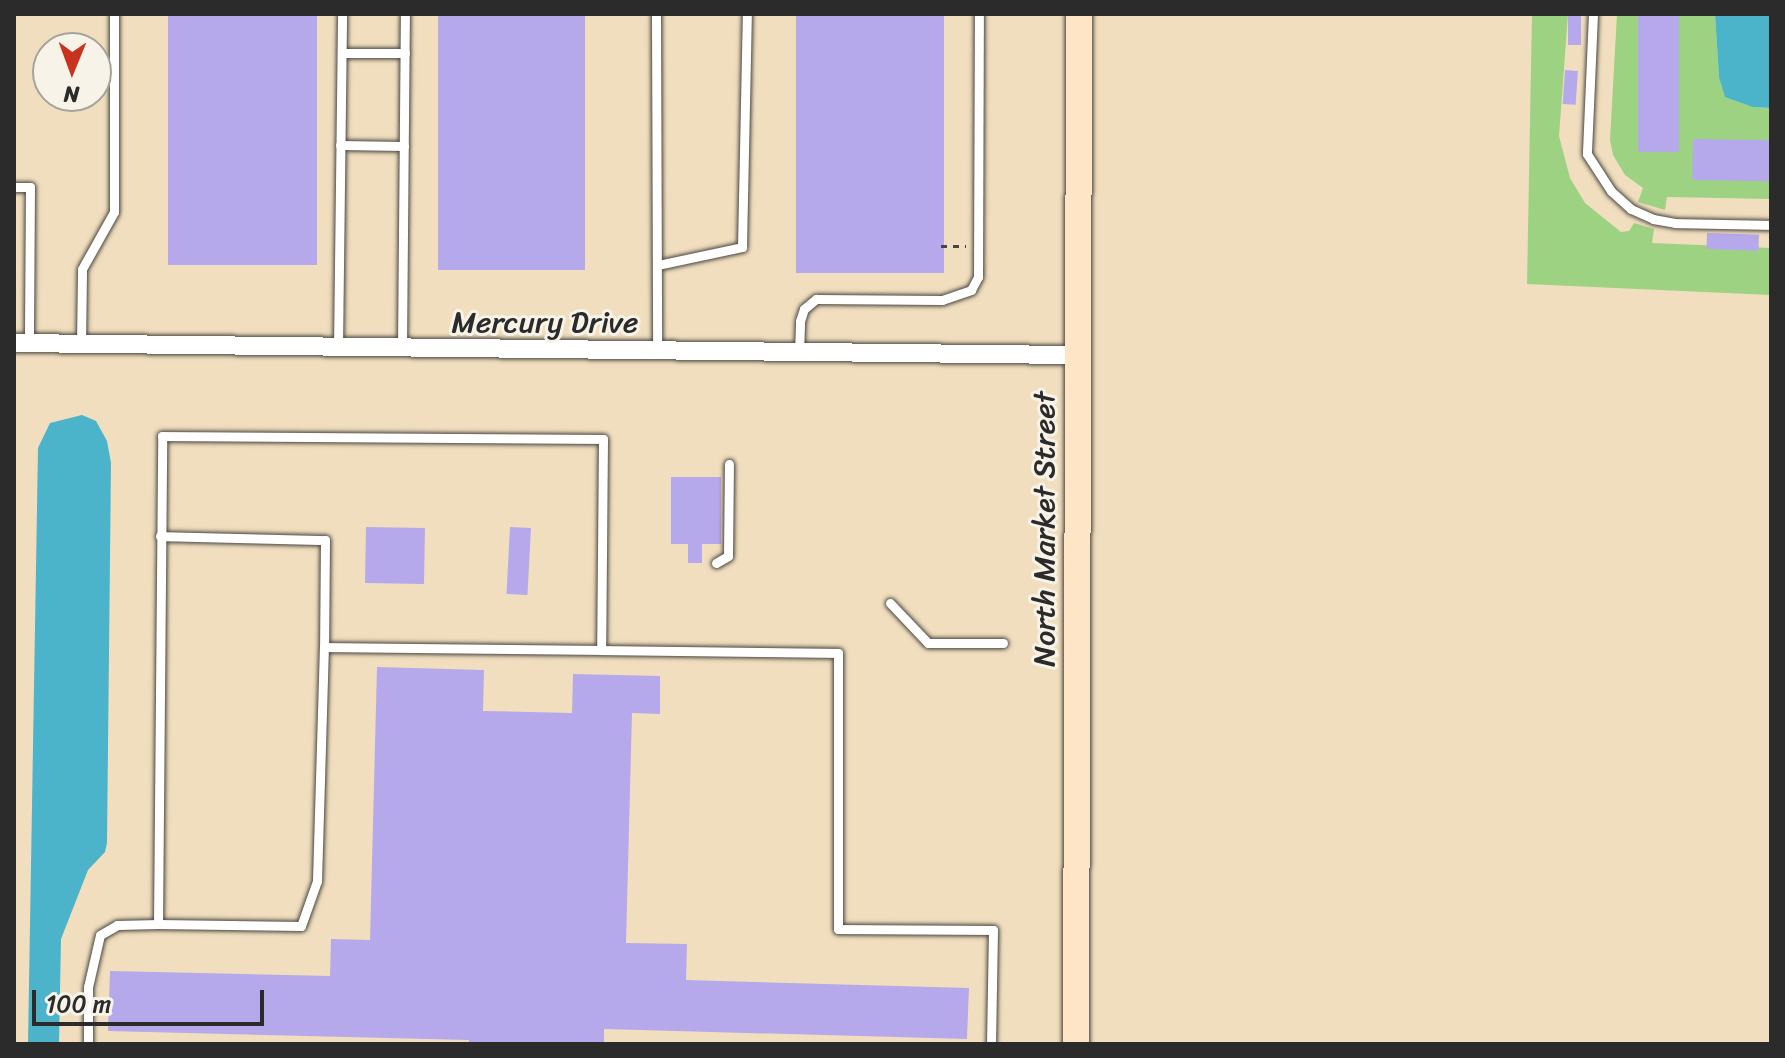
<!DOCTYPE html>
<style>
body{margin:0}
#map{position:relative;width:1785px;height:1058px;overflow:hidden;background:#f1debe;font-family:Sriracha,sans-serif}
div>[style]{position:absolute}
.green>*{inset:0;background:#9dd283}
.water>*{inset:0;background:#4bb3ca}
.building>*{inset:0;background:#b5a9ec;transform-origin:0 0}
.path>*{height:3px;margin-top:-1.5px;transform-origin:0;background:repeating-linear-gradient(90deg,#494641 0 6px,transparent 0 12px)}
.roads{filter:drop-shadow(0 0 2px #494641) drop-shadow(0 0 2px #494641)}
.lane>*{height:9px;margin:-4.5px;padding:0 4.5px;transform-origin:4.5px;border-radius:4.5px;background:#fff}
.street>*{height:18px;margin:-9px;padding:0 9px;transform-origin:9px;border-radius:9px;background:#fff}
.secondary>*{height:26px;margin:-13px;padding:0 13px;transform-origin:13px;border-radius:13px;background:#fde5c5}
span{translate:-50% -50%;white-space:nowrap;text-align:center;line-height:1.15;-webkit-text-stroke:6px #f7f3e8;paint-order:stroke}
.street-label{font-size:30px;color:#2b2b2b}
.frame{position:absolute;inset:0;border:16px solid #2b2b2b;pointer-events:none}
.north{position:absolute;left:32px;top:32px;width:80px;height:80px;box-sizing:border-box;background:#f7f3e8;border:2px solid #a5a39c;border-radius:50%;rotate:181deg;font-size:22px;font-weight:700;line-height:32px;text-align:center;color:#2b2b2b}
.north::after{content:'';display:block;margin:auto;width:28px;height:36px;background:#c8321e;clip-path:polygon(50% 0,100% 100%,50% 72%,0 100%)}
.scale{position:absolute;left:32px;top:990px;width:232px;height:36px;box-sizing:border-box;border:4px solid #2b2b2b;border-top:0;padding-left:10px;font-size:24px;line-height:28px;white-space:nowrap;color:#2b2b2b;-webkit-text-stroke:6px #f7f3e8;paint-order:stroke}
</style>
<div id="map">
<div class="green">
<i style="clip-path:polygon(1532px 14px,1568px 14px,1559px 136px,1570px 178px,1585px 203px,1621px 232px,1629px 231px,1634px 223px,1654px 229px,1652px 243px,1771px 248px,1771px 295px,1527px 284px)"></i>
<i style="clip-path:polygon(1617px 14px,1715px 14px,1719px 77px,1753px 107px,1771px 108px,1771px 199px,1667px 197px,1665px 210px,1638px 202px,1643px 188px,1625px 175px,1613px 155px,1610px 140px)"></i>
</div>
<div class="water">
<i style="clip-path:polygon(1715px 14px,1771px 14px,1771px 108px,1753px 107px,1725px 97px,1719px 77px)"></i>
<i style="clip-path:polygon(82px 415px,96px 421px,107px 441px,111px 463px,107px 843px,105px 852px,88px 870px,61px 939px,59px 1044px,28px 1044px,38px 448px,50px 423px)"></i>
</div>
<div class="building">
<i style="left:168px;top:14px;width:149px;height:251px"></i>
<i style="left:438px;top:14px;width:147px;height:256px"></i>
<i style="left:796px;top:14px;width:148px;height:259px"></i>
<i style="left:1568px;top:14px;width:13px;height:31px"></i>
<i style="left:1638px;top:14px;width:41px;height:138px"></i>
<i style="left:1565px;top:70px;width:13px;height:34px;rotate:4deg"></i>
<i style="left:1693px;top:139px;width:78px;height:41px;rotate:1deg"></i>
<i style="left:1707px;top:233px;width:52px;height:16px;rotate:2deg"></i>
<i style="clip-path:polygon(671px 477px,721px 477px,721px 544px,702px 544px,702px 563px,688px 563px,688px 544px,671px 544px)"></i>
<i style="left:366px;top:527px;width:59px;height:56px;rotate:1deg"></i>
<i style="left:510px;top:527px;width:21px;height:67px;rotate:3deg"></i>
<i style="clip-path:polygon(377px 667px,484px 670px,483px 711px,572px 713px,573px 674px,660px 676px,660px 714px,632px 713px,626px 943px,687px 944px,686px 980px,969px 988px,967px 1039px,604px 1029px,604px 1044px,469px 1044px,469px 1040px,108px 1031px,110px 971px,330px 976px,331px 939px,370px 940px)"></i>
</div>
<div class="path">
<i style="left:941px;top:246px;width:25px"></i>
</div>
<div class="roads">
<div class="lane">
<i style="left:656px;top:14px;width:337px;rotate:89.8deg"></i>
<i style="left:1593px;top:14px;width:140px;rotate:92.5deg"></i>
<i style="left:1587px;top:154px;width:44px;rotate:57deg"></i>
<i style="left:1611px;top:191px;width:27px;rotate:42deg"></i>
<i style="left:1631px;top:209px;width:24px;rotate:24deg"></i>
<i style="left:1653px;top:219px;width:22px;rotate:10deg"></i>
<i style="left:1675px;top:223px;width:96px;rotate:1.2deg"></i>
<i style="left:342px;top:53px;width:63px"></i>
<i style="left:340px;top:145px;width:64px;rotate:0.9deg"></i>
<i style="left:14px;top:187px;width:16px"></i>
<i style="left:30px;top:187px;width:156px;rotate:90.4deg"></i>
<i style="left:658px;top:265px;width:86px;rotate:-12.1deg"></i>
<i style="left:742px;top:247px;width:233px;rotate:-88.8deg"></i>
<i style="left:81px;top:344px;width:75px;rotate:-89.2deg"></i>
<i style="left:82px;top:269px;width:65px;rotate:-60.7deg"></i>
<i style="left:114px;top:212px;width:198px;rotate:-90deg"></i>
<i style="left:338px;top:348px;width:334px;rotate:-89.3deg"></i>
<i style="left:402px;top:348px;width:334px;rotate:-89.5deg"></i>
<i style="left:799px;top:353px;width:32px;rotate:-88deg"></i>
<i style="left:800px;top:321px;width:13px;rotate:-72deg"></i>
<i style="left:804px;top:309px;width:16px;rotate:-40deg"></i>
<i style="left:816px;top:299px;width:126px;rotate:0.5deg"></i>
<i style="left:942px;top:300px;width:31px;rotate:-19deg"></i>
<i style="left:971px;top:290px;width:15px;rotate:-62deg"></i>
<i style="left:978px;top:277px;width:263px;rotate:-89.8deg"></i>
<i style="left:160px;top:536px;width:165px;rotate:1.4deg"></i>
<i style="left:325px;top:540px;width:107px;rotate:90.5deg"></i>
<i style="left:716px;top:563px;width:14px;rotate:-30deg"></i>
<i style="left:728px;top:556px;width:92px;rotate:-89.4deg"></i>
<i style="left:890px;top:603px;width:55px;rotate:46.5deg"></i>
<i style="left:928px;top:643px;width:75px"></i>
<i style="left:158px;top:924px;width:143px;rotate:0.8deg"></i>
<i style="left:301px;top:926px;width:48px;rotate:-70.4deg"></i>
<i style="left:317px;top:881px;width:234px;rotate:-88.3deg"></i>
<i style="left:324px;top:647px;width:277px;rotate:0.6deg"></i>
<i style="left:88px;top:1044px;width:57px;rotate:-90deg"></i>
<i style="left:88px;top:987px;width:53px;rotate:-77deg"></i>
<i style="left:100px;top:935px;width:20px;rotate:-30deg"></i>
<i style="left:117px;top:925px;width:41px;rotate:-1.4deg"></i>
<i style="left:158px;top:924px;width:488px;rotate:-89.5deg"></i>
<i style="left:162px;top:436px;width:441px;rotate:0.4deg"></i>
<i style="left:603px;top:439px;width:211px;rotate:90.5deg"></i>
<i style="left:601px;top:650px;width:237px;rotate:0.7deg"></i>
<i style="left:838px;top:653px;width:276px;rotate:90deg"></i>
<i style="left:838px;top:929px;width:155px;rotate:0.4deg"></i>
<i style="left:993px;top:930px;width:114px;rotate:91deg"></i>
</div>
<div class="street">
<i style="left:14px;top:343px;width:1062px;rotate:0.65deg"></i>
</div>
<div class="secondary">
<i style="left:1076px;top:1044px;width:1030px;rotate:-89.83deg"></i>
</div>
</div>
<div class="street-label">
<span style="left:545px;top:322px">Mercury Drive</span>
<span style="left:1044px;top:529px;rotate:-90deg">North Market Street</span>
</div>
<div class="frame"></div>
<div class="north">N</div>
<div class="scale">100 m</div>
</div>
